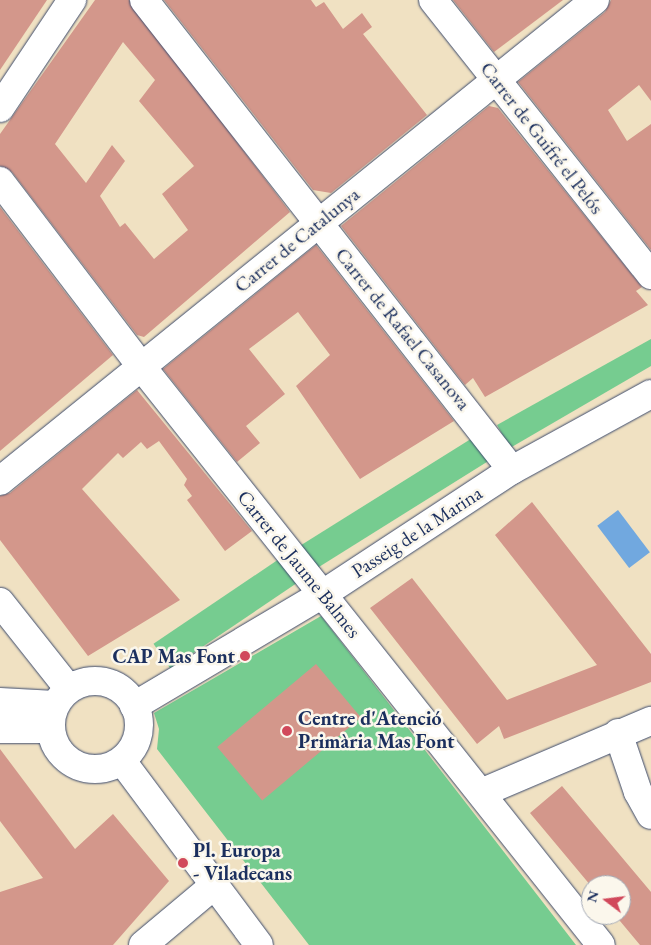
<!DOCTYPE html>
<meta charset="utf-8">
<style>
body{margin:0}
#map{position:relative;width:651px;height:945px;overflow:hidden;background:#f0e1c2;font-family:"EB Garamond",serif}
div>[style]{position:absolute}
.green>*{inset:0;background:#76cc90;transform-origin:0 0}
.water>*{inset:0;background:#71a8df;transform-origin:0 0}
.building>*{inset:0;background:#d3978b;transform-origin:0 0}
.roads{filter:drop-shadow(0 0 1px #3b4a6d) drop-shadow(0 0 1px #3b4a6d)}
.minor>*{height:28px;margin:-14px;padding:0 14px;transform-origin:14px;border-radius:14px;background:#fff}
.minor>.ring{margin:-14px;padding:0;box-sizing:content-box;background:none;border:28px solid #fff;border-radius:50%}
.dots>*{width:14px;height:14px;translate:-50% -50%;box-sizing:border-box;border:2px solid #fbf7ec;border-radius:50%}
span{translate:-50% -50%;white-space:nowrap;text-align:center;line-height:1.15;-webkit-text-stroke:5px #fbf7ec;paint-order:stroke}
.street-label{font-size:20px;color:#1b2f5e}
.poi-label{font-size:20px;color:#1b2f5e;font-weight:700}
.right{translate:-100% -50%;text-align:right}
.left{translate:0 -50%;text-align:left}
.north{position:absolute;left:581px;top:875px;width:50px;height:50px;box-sizing:border-box;background:#fbf7ec;border:1px solid #a1a7b3;border-radius:50%;rotate:285deg;font-size:14px;font-weight:700;line-height:20px;text-align:center;color:#1b2f5e}
.north::after{content:'';display:block;margin:auto;width:18px;height:22px;background:#d1495b;clip-path:polygon(50% 0,100% 100%,50% 72%,0 100%)}
</style>
<div id="map">
<div class="green">
<i style="clip-path:polygon(651px 339px,651px 366px,510px 448px,497px 425px)"></i>
<i style="left:474px;top:437px;width:28px;height:207px;rotate:58deg"></i>
<i style="left:282px;top:557px;width:30px;height:155px;rotate:56deg"></i>
<i style="clip-path:polygon(321px 616px,576px 945px,309px 945px,157px 749px,159px 729px,154px 713px)"></i>
</div>
<div class="water">
<i style="left:618px;top:510px;width:53px;height:26px;rotate:53deg"></i>
</div>
<div class="building">
<i style="clip-path:polygon(0 0,47px 0,0 70px)"></i>
<i style="clip-path:polygon(evenodd,95px 0,129px 0,290px 212px,144px 337px,137px 335px,12px 172px,0 166px,0 134px,95px 0,123px 42px,155px 80px,139px 101px,194px 166px,162px 194px,188px 230px,154px 259px,125px 223px,120px 227px,100px 196px,125px 161px,112px 145px,86px 183px,55px 144px,123px 42px)"></i>
<i style="clip-path:polygon(164px 0,311px 0,316px 7px,324px 2px,343px 29px,362px 13px,372px 27px,363px 34px,427px 115px,331px 193px,313px 190px)"></i>
<i style="clip-path:polygon(453px 0,563px 0,494px 52px)"></i>
<i style="clip-path:polygon(611px 0,651px 0,651px 101px,639px 85px,608px 110px,627px 141px,651px 124px,651px 250px,518px 82px,605px 12px)"></i>
<i style="clip-path:polygon(489px 106px,498px 108px,642px 287px,636px 291px,648px 305px,485px 397px,473px 378px,465px 385px,341px 226px)"></i>
<i style="clip-path:polygon(0 207px,113px 355px,0 451px)"></i>
<i style="clip-path:polygon(316px 245px,454px 421px,360px 479px,296px 386px,330px 355px,298px 312px,249px 349px,285px 394px,246px 426px,260px 443px,237px 462px,163px 369px)"></i>
<i style="clip-path:polygon(137px 390px,252px 531px,225px 551px,187px 500px,192px 496px,184px 485px,187px 479px,159px 441px,147px 449px,141px 442px,123px 458px,118px 453px,82px 489px,180px 600px,88px 656px,0 540px,0 496px,10px 493px)"></i>
<i style="clip-path:polygon(532px 502px,651px 654px,651px 682px,504px 739px,499px 726px,477px 744px,370px 608px,412px 578px,507px 700px,597px 665px,495px 535px)"></i>
<i style="left:316px;top:664px;width:70px;height:129px;rotate:50deg"></i>
<i style="clip-path:polygon(0 749px,75px 849px,113px 814px,169px 881px,113px 945px,0 945px,0 892px,43px 878px,0 821px)"></i>
<i style="clip-path:polygon(562px 786px,651px 892px,651px 945px,640px 945px,615px 915px,621px 915px,621px 885px,591px 886px,530px 813px)"></i>
</div>
<div class="roads">
<div class="minor">
<i style="left:144px;top:0;width:597px;rotate:51.94deg"></i>
<i style="left:433px;top:0;width:351px;rotate:51.6deg"></i>
<i style="left:0;top:108px;width:130px;rotate:-56.3deg"></i>
<i style="left:0;top:181px;width:233px;rotate:52.7deg"></i>
<i style="left:141px;top:366px;width:739px;rotate:51.53deg"></i>
<i style="left:0;top:481px;width:765px;rotate:-38.95deg"></i>
<i style="left:0;top:602px;width:111px;rotate:51.6deg"></i>
<i class="ring" style="left:51px;top:681px;width:60px;height:60px"></i>
<i style="left:0;top:702px;width:55px;rotate:3.1deg"></i>
<i style="left:134px;top:706px;width:220px;rotate:-30.7deg"></i>
<i style="left:323px;top:594px;width:226px;rotate:-33.3deg"></i>
<i style="left:512px;top:470px;width:158px;rotate:-28.7deg"></i>
<i style="left:0;top:729px;width:50px"></i>
<i style="left:618px;top:733px;width:62px;rotate:71.3deg"></i>
<i style="left:638px;top:792px;width:26px;rotate:61deg"></i>
<i style="left:122px;top:761px;width:229px;rotate:53.3deg"></i>
<i style="left:481px;top:793px;width:185px;rotate:-23deg"></i>
<i style="left:143px;top:945px;width:90px;rotate:-40deg"></i>
</div>
</div>
<div class="dots">
<i style="left:245px;top:656px;background:#d1495b"></i>
<i style="left:287px;top:731px;background:#d1495b"></i>
<i style="left:183px;top:863px;background:#d1495b"></i>
</div>
<div class="street-label">
<span style="left:542px;top:138px;rotate:52deg">Carrer de Guifré el Pelós</span>
<span style="left:297px;top:240px;rotate:-39deg">Carrer de Catalunya</span>
<span style="left:403px;top:329px;rotate:51deg">Carrer de Rafael Casanova</span>
<span style="left:417px;top:532px;rotate:-33deg">Passeig de la Marina</span>
<span style="left:299px;top:564px;rotate:51deg">Carrer de Jaume Balmes</span>
</div>
<div class="poi-label">
<span class="right" style="left:235px;top:656px">CAP Mas Font</span>
<span class="left" style="left:298px;top:730px">Centre d'Atenció<br>Primària Mas Font</span>
<span class="left" style="left:193px;top:862px">Pl. Europa<br>- Viladecans</span>
</div>
<div class="north">N</div>
</div>
